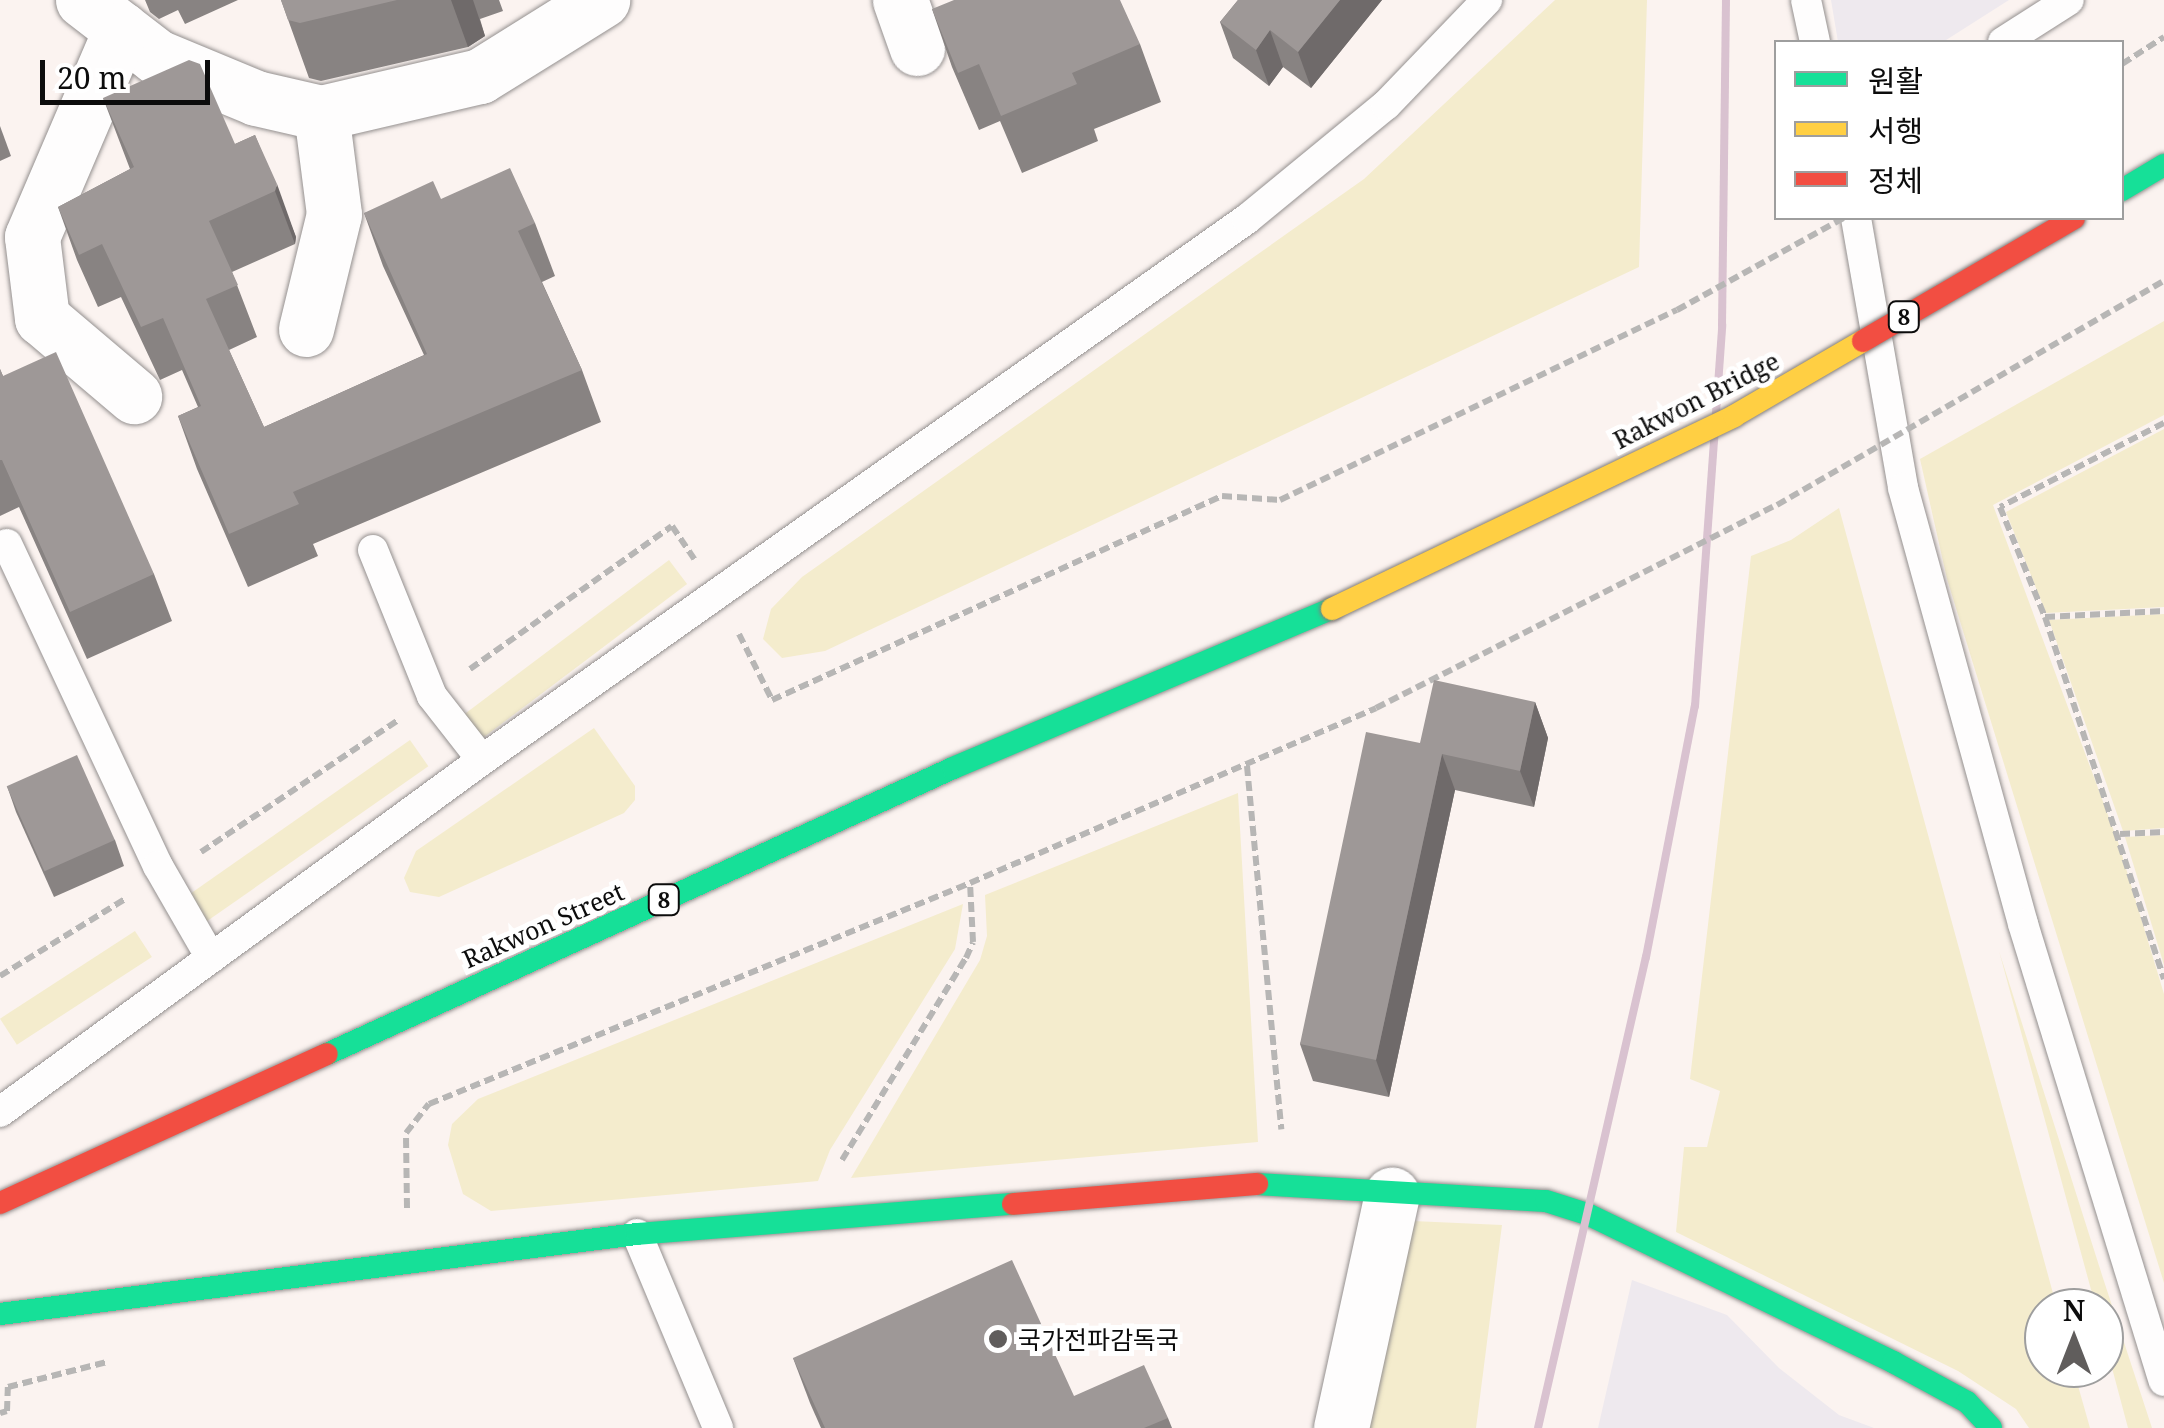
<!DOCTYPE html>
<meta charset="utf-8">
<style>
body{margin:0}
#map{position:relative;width:2164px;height:1428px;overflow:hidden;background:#fbf3f0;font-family:"Noto Serif","Noto Sans KR",serif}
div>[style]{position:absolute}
.industrial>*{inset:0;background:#eee9ee}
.green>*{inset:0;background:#f4eccd;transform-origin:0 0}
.path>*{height:6px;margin-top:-3px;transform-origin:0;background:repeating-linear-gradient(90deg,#b7b6b5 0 10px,transparent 0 15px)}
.roads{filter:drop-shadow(0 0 2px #94908f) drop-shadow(0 0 2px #94908f)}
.lane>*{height:30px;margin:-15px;padding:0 15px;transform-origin:15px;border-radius:15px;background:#fefdfd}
.street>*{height:55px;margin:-27.5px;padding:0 27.5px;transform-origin:27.5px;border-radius:27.5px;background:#fefdfd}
.fast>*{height:22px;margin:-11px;padding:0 11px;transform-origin:11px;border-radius:11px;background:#16e098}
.jam>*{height:22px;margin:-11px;padding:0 11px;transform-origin:11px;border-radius:11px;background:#f24e42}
.rail>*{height:8px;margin:-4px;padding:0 4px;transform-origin:4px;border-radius:4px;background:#d9c2d0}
.path-bridge>*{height:6px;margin-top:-3px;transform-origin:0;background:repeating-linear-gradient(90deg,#b7b6b5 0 10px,transparent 0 15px)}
.bridges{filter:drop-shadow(0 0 2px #817d7c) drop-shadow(0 0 2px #817d7c)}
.slow-bridge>*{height:22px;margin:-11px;padding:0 11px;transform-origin:11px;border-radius:11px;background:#ffcf43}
.jam-bridge>*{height:22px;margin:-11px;padding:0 11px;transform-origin:11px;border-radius:11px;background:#f24e42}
.wall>*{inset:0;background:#888382}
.shaded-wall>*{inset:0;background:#6f6a6a}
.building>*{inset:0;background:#9e9897;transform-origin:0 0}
.dots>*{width:28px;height:28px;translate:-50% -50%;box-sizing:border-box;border:5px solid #fff;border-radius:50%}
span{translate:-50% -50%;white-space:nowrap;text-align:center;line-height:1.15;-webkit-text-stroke:10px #fff;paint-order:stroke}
.shield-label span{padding:2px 8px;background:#fff;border:2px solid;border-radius:8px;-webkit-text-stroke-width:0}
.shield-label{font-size:22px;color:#0c0c0c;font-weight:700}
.street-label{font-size:25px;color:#0c0c0c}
.poi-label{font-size:25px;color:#0c0c0c}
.left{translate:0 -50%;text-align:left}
.legend{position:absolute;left:1774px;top:40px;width:350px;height:180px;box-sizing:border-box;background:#fff;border:2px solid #9e9e9e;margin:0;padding:12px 18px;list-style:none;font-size:30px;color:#0c0c0c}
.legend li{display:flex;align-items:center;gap:20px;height:50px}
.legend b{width:50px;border:2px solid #9e9e9e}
.north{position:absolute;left:2024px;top:1288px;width:100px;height:100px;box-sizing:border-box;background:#fff;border:2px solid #9e9e9e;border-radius:50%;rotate:0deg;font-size:28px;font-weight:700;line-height:40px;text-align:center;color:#0c0c0c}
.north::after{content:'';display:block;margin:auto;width:35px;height:45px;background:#605d5c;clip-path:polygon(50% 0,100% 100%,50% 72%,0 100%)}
.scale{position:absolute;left:40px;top:60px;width:170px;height:45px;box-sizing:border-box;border:5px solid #0c0c0c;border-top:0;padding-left:12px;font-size:30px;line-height:35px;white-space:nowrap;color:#0c0c0c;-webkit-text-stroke:8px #fff;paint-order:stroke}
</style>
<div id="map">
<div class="industrial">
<i style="clip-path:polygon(1831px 0,2009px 0,1943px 42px,1838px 42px)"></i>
<i style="clip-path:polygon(1632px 1280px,1727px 1315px,1779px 1368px,1839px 1415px,1874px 1428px,1598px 1428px)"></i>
</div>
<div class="green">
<i style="clip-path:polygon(1555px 0,1647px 0,1639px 267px,825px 651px,782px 658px,763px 639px,771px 609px,802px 577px,1364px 179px)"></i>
<i style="clip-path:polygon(2164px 321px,2164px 415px,1993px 505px,2118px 842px,2164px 994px,2164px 1283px,1947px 579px,1920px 459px)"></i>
<i style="clip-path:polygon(2164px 429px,2164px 607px,2046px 613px,2006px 512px)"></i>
<i style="clip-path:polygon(1839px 508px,2057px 1308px,2044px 1308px,2044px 1368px,2073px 1368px,2090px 1428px,2029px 1428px,2016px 1409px,1958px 1371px,1676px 1232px,1684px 1147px,1707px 1147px,1720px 1091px,1690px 1079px,1751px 556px,1791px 540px)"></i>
<i style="left:669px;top:560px;width:30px;height:260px;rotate:53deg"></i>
<i style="clip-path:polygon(2164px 614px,2164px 828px,2123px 831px,2049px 620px)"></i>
<i style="clip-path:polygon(594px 728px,635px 786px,635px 800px,624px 813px,439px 897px,410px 892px,404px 878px,416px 851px)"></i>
<i style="left:410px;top:740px;width:32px;height:273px;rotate:55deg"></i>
<i style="clip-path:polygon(1238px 793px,1258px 1142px,851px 1178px,980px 960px,987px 936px,985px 895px)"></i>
<i style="clip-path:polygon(2164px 835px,2164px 965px,2125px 837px)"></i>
<i style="clip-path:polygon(963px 904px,955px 949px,830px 1150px,818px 1181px,491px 1211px,463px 1194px,448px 1145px,452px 1124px,478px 1099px)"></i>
<i style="left:135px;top:931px;width:31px;height:161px;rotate:57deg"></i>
<i style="clip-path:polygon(1999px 951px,2102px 1275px,2152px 1428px,2128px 1428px,2104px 1338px,2104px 1308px,2096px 1308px)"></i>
<i style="clip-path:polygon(1413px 1221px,1502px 1225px,1476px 1428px,1366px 1428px)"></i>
</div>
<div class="path">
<i style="left:2122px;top:64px;width:50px;rotate:-32.7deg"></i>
<i style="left:2164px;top:423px;width:184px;rotate:152.9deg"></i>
<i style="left:2000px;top:507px;width:119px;rotate:67.8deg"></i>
<i style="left:2045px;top:617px;width:381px;rotate:71.8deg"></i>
<i style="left:2045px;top:617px;width:119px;rotate:-2.9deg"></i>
<i style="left:739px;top:634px;width:74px;rotate:63.4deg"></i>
<i style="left:772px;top:700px;width:494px;rotate:-24.4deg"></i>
<i style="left:1222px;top:496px;width:58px;rotate:3.9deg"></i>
<i style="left:470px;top:669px;width:247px;rotate:-35.3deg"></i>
<i style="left:672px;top:526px;width:40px;rotate:56deg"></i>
<i style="left:1247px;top:766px;width:365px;rotate:84.6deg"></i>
<i style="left:2120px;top:834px;width:44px;rotate:-2.6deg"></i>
<i style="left:201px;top:852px;width:237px;rotate:-33.8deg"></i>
<i style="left:0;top:976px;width:149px;rotate:-31.6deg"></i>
<i style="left:842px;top:1160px;width:237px;rotate:-58.5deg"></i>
<i style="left:966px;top:958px;width:17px;rotate:-66deg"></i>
<i style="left:973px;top:942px;width:59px;rotate:-92.9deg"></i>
<i style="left:407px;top:1208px;width:75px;rotate:-90.8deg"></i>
<i style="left:406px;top:1133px;width:37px;rotate:-52deg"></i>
<i style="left:429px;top:1104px;width:584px;rotate:-22.22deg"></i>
<i style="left:970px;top:883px;width:442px;rotate:-23.3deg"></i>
<i style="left:0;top:1413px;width:7px;rotate:-16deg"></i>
<i style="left:7px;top:1411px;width:24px;rotate:-88deg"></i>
<i style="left:8px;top:1387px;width:102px;rotate:-14.2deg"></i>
</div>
<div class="roads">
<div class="lane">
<i style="left:1806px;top:0;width:43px;rotate:77.9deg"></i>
<i style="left:2003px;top:42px;width:78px;rotate:-32.5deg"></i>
<i style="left:1856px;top:218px;width:274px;rotate:80.1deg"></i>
<i style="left:1903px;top:488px;width:452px;rotate:74.6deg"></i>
<i style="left:2023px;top:924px;width:478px;rotate:72.9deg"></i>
<i style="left:7px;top:544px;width:356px;rotate:64.9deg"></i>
<i style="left:158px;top:866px;width:106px;rotate:60.1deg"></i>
<i style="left:373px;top:550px;width:157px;rotate:68deg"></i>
<i style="left:432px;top:696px;width:81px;rotate:52deg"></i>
<i style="left:0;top:1112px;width:597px;rotate:-36.14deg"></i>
<i style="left:482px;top:760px;width:937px;rotate:-35.27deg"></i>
<i style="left:1247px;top:219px;width:180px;rotate:-39.4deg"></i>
<i style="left:1386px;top:105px;width:146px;rotate:-46.1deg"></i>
<i style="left:637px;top:1234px;width:210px;rotate:67.3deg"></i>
</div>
<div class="street">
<i style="left:83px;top:0;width:93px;rotate:37.6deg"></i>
<i style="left:157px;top:57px;width:107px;rotate:22.5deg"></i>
<i style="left:256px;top:98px;width:67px;rotate:13deg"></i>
<i style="left:321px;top:113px;width:163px;rotate:-13.1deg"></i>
<i style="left:480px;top:76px;width:144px;rotate:-31.9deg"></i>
<i style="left:900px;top:0;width:51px;rotate:70.5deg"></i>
<i style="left:121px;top:29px;width:226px;rotate:113.2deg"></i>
<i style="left:32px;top:237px;width:82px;rotate:83deg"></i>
<i style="left:42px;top:318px;width:121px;rotate:40.3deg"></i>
<i style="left:306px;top:329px;width:118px;rotate:-76.3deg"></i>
<i style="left:334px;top:214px;width:102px;rotate:-97.3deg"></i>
<i style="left:1341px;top:1428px;width:239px;rotate:-77.7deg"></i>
</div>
<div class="fast">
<i style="left:2122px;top:190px;width:49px;rotate:-30.8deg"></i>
<i style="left:327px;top:1054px;width:688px;rotate:-24.55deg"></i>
<i style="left:953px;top:768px;width:411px;rotate:-22.8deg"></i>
<i style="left:1257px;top:1184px;width:289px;rotate:3.4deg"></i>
<i style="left:1546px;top:1201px;width:43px;rotate:17.6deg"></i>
<i style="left:1587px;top:1214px;width:340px;rotate:25.8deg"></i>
<i style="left:1893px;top:1362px;width:84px;rotate:28.4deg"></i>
<i style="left:1967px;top:1402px;width:35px;rotate:47deg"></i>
<i style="left:0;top:1314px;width:642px;rotate:-7.16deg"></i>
<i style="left:637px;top:1234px;width:377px;rotate:-4.6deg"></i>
</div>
<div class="jam">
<i style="left:0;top:1203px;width:359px;rotate:-24.5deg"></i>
<i style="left:1013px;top:1204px;width:245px;rotate:-4.7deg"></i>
</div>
</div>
<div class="rail">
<i style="left:1538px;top:1428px;width:483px;rotate:-77.1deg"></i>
<i style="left:1646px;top:957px;width:256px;rotate:-79deg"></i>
<i style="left:1695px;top:706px;width:381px;rotate:-85.9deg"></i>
<i style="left:1722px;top:326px;width:326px;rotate:-89.3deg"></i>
</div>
<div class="path-bridge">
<i style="left:1280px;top:500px;width:440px;rotate:-25.6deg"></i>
<i style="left:1677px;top:310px;width:191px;rotate:-28.9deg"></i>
<i style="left:1376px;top:708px;width:449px;rotate:-26.9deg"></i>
<i style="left:1777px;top:505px;width:447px;rotate:-30.1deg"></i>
</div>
<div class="bridges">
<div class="slow-bridge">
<i style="left:1332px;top:609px;width:446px;rotate:-25.6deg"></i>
<i style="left:1734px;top:416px;width:149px;rotate:-30.2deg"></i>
</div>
<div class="jam-bridge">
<i style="left:1863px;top:341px;width:244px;rotate:-30.2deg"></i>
</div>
</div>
<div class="wall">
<i style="clip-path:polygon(145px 0,238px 0,185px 24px,178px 10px,159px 19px,150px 12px)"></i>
<i style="clip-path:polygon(281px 0,499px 0,503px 11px,480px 19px,485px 36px,468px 47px,321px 81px,309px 78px)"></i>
<i style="clip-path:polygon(1238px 0,1382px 0,1311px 88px,1283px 67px,1269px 86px,1233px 58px,1220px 22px)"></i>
<i style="clip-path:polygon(932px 9px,1140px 44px,1161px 102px,1094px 129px,1098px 141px,1022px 173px,1000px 121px,979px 130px,952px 67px)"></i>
<i style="clip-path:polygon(103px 98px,235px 144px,255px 135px,296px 237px,295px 244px,232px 272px,257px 337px,229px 350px,264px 427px,424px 355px,383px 266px,364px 213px,441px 199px,535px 223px,555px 276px,542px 282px,582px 370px,601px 422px,313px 544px,318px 556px,248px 587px,197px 469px,178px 416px,198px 407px,182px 370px,160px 380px,121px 297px,98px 307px,77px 260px,58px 207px,130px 169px)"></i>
<i style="clip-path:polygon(0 126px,11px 156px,0 161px)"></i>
<i style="clip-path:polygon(0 369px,3px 376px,154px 574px,172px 621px,87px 659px,19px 507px,0 516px)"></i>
<i style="clip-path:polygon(1535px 702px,1548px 738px,1534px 807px,1455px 790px,1389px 1097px,1313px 1081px,1300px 1044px,1420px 743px)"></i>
<i style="clip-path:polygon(7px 786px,115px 840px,124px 866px,54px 897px,16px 812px)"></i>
<i style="clip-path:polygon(793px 1358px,1074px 1396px,1168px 1418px,1172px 1428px,821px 1428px,810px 1403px)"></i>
</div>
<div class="shaded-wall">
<i style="clip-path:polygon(451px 0,473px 0,485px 36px,468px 47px)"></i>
<i style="clip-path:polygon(1340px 0,1382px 0,1311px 88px,1298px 52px)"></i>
<i style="clip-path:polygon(1270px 30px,1283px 67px,1269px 86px,1256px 50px)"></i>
<i style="clip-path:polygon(277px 184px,296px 237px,295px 244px,275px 191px)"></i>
<i style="clip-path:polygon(1535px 702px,1548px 738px,1534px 807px,1520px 771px)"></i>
<i style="clip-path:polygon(1442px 754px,1455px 790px,1389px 1097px,1376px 1060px)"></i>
</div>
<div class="building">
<i style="clip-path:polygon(281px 0,397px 0,300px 23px,288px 20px)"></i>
<i style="clip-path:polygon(954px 0,1120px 0,1140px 44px,1072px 73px,1077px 84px,1001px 116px,979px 64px,958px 73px,932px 9px)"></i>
<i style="clip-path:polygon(1238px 0,1340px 0,1298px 52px,1270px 30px,1256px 50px,1220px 22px)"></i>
<i style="clip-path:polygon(189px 60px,200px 64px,235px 144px,255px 135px,277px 184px,275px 191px,209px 221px,238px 285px,206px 299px,264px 427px,427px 354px,364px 213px,433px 181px,441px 199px,510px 168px,535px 223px,518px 231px,582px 370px,293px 492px,299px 504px,229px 534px,178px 416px,201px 406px,163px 318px,141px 327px,102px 244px,79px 255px,58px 207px,134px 167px,103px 98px)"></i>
<i style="clip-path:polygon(56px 352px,154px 574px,70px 612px,2px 460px,0 460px,0 369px,3px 376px)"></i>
<i style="clip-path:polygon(1434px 680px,1535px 702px,1520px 771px,1442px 754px,1376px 1060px,1300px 1044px,1366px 732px,1420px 743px)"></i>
<i style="left:77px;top:755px;width:93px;height:77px;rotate:66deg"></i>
<i style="clip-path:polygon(1012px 1260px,1074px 1396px,1144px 1365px,1168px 1418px,1144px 1428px,825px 1428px,793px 1358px)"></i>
</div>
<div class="dots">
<i style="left:998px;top:1339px;background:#605d5c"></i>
</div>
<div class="shield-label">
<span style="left:1904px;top:317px">8</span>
<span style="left:664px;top:900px">8</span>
</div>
<div class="street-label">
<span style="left:1696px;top:400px;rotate:-27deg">Rakwon Bridge</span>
<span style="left:543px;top:925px;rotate:-24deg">Rakwon Street</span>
</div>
<div class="poi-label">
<span class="left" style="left:1018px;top:1339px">국가전파감독국</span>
</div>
<ul class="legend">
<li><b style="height:12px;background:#16e098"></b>원활</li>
<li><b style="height:12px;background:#ffcf43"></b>서행</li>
<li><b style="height:12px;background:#f24e42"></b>정체</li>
</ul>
<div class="north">N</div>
<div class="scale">20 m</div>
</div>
